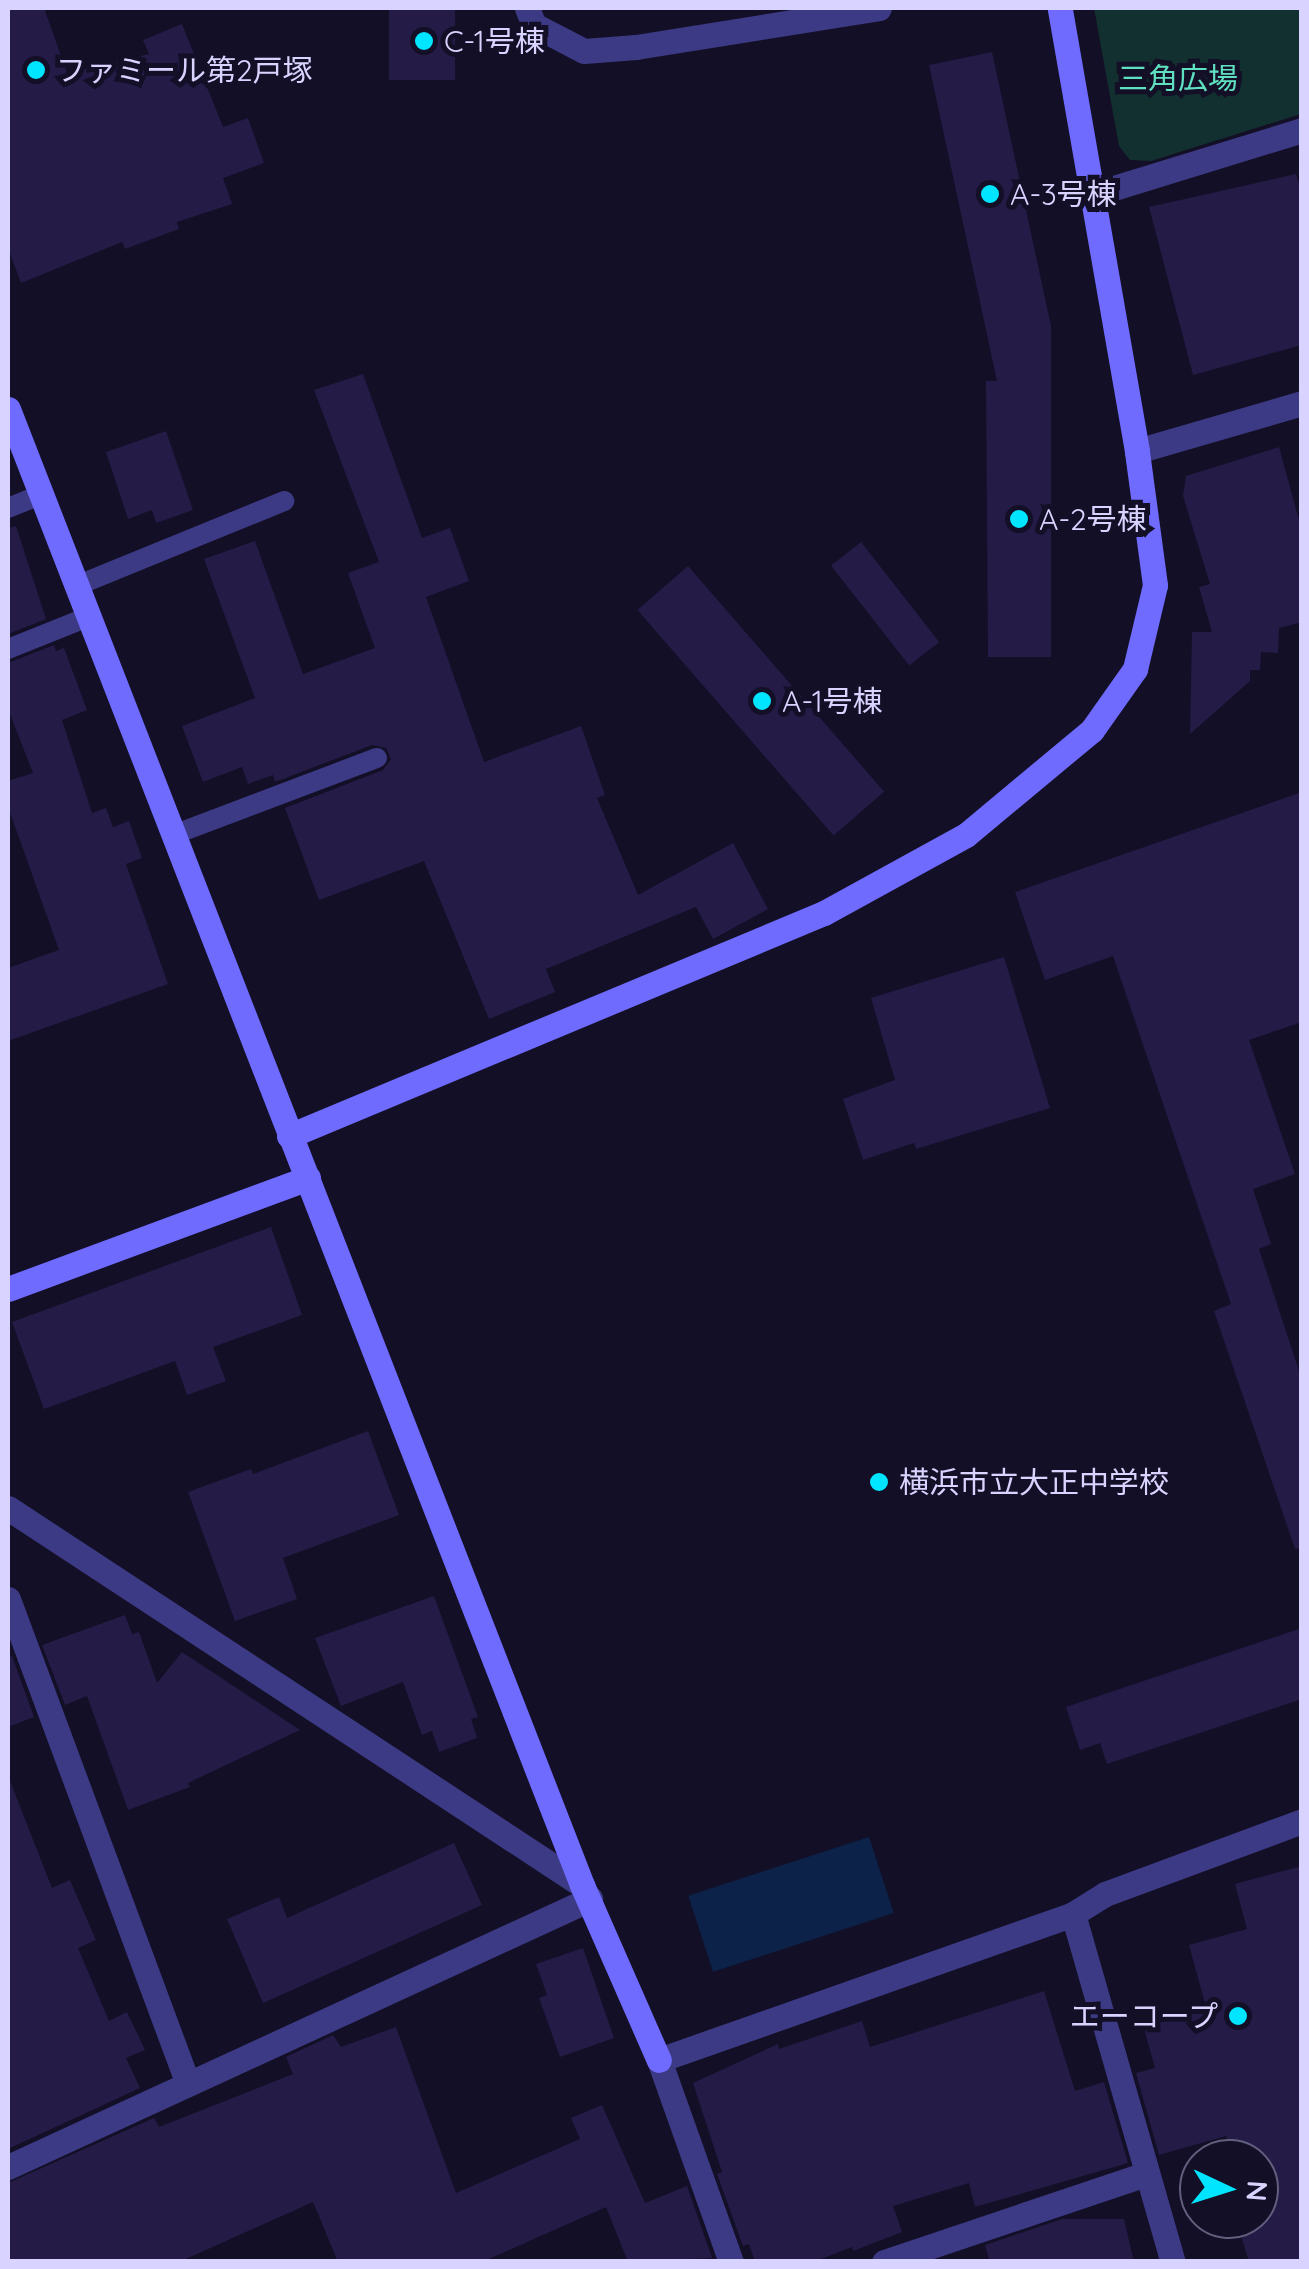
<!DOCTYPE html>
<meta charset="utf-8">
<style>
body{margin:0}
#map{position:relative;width:1309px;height:2269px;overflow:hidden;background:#130f26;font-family:Quicksand,"Noto Sans JP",sans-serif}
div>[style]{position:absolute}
.green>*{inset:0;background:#12302f}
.water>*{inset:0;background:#0c2248;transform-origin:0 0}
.building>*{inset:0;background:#241b47;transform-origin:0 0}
.lane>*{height:20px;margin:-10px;padding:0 10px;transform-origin:10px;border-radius:10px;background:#3d3a85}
.street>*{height:25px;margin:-12.5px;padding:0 12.5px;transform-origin:12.5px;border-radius:12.5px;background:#3d3a85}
.secondary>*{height:25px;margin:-12.5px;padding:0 12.5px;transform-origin:12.5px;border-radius:12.5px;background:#6f6bff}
.dots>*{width:28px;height:28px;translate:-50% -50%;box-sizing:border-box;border:5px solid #130f26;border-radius:50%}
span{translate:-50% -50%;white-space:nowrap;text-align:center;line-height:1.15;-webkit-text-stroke:10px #130f26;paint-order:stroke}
.poi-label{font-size:30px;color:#d9d4ff}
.left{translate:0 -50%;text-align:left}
.right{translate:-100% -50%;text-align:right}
.park-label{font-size:30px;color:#5fe0c0}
.frame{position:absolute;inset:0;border:10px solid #d9d4ff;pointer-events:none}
.north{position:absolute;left:1179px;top:2139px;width:100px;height:100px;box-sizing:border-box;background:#130f26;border:2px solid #625e7d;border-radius:50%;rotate:94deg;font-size:28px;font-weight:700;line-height:40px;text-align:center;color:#d9d4ff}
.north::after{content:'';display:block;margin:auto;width:35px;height:45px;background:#00e5ff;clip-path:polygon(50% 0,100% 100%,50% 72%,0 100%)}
</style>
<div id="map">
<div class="green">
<i style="clip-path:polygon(1094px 8px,1301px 8px,1301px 114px,1151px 161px,1130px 160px,1119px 146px)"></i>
</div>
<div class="water">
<i style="left:869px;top:1837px;width:80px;height:190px;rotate:72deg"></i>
</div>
<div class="building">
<i style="clip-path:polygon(8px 8px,44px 8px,67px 73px,149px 54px,143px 40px,182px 24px,223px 127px,248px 118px,264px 163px,223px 178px,232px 204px,177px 222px,179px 229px,125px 249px,122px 242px,21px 283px,8px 248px)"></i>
<i style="left:389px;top:8px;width:66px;height:72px"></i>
<i style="clip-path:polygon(992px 52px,1051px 326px,1051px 657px,988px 657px,986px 381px,997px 381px,929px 65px)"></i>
<i style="clip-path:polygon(1296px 174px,1302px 195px,1302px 345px,1193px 375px,1149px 207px)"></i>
<i style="clip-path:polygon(363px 374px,422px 538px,450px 528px,469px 581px,426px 597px,484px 762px,581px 726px,605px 795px,597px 798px,638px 895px,733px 843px,768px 909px,713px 939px,696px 907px,546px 969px,555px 992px,489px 1019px,424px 861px,319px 900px,285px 808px,383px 770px,391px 759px,386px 748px,372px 745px,275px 782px,273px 775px,248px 784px,242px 767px,203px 782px,182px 726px,255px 698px,204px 559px,255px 541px,303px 674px,375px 648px,348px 573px,379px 562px,314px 390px)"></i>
<i style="clip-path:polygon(166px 431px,193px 510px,156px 523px,152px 510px,128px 519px,106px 452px)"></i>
<i style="clip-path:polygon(1279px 447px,1302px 531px,1302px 622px,1279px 628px,1278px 653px,1261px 652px,1260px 670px,1250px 670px,1250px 681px,1190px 734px,1192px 632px,1212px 632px,1199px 587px,1210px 584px,1183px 496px,1186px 476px)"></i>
<i style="clip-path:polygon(16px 526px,46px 619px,8px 634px,8px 528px)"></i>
<i style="left:861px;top:542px;width:127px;height:38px;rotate:52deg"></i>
<i style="left:688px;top:566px;width:299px;height:67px;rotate:49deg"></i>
<i style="clip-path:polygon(54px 645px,56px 651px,64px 648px,87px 710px,62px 720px,92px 813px,106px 808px,113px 827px,129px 821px,142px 858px,126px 864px,168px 984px,8px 1041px,8px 968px,59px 950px,8px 807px,8px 781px,33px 773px,8px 709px,8px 663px)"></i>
<i style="clip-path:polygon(1302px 792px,1302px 1022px,1249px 1040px,1295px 1174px,1253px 1189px,1271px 1244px,1259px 1249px,1302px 1380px,1302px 1548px,1295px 1549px,1214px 1311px,1231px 1304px,1113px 956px,1045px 980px,1015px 892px)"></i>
<i style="clip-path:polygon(1004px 957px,1050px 1108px,916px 1149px,914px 1143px,863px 1160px,843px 1099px,895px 1080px,871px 998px)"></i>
<i style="clip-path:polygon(271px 1227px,302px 1315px,213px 1347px,226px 1381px,187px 1395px,175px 1361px,44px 1409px,12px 1322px)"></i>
<i style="clip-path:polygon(368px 1431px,399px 1515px,283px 1558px,297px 1599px,235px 1621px,188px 1492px,251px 1469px,253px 1474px)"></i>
<i style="clip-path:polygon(434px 1596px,478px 1717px,471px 1719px,477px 1738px,439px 1752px,432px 1731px,422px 1735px,403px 1682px,341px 1706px,315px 1638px)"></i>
<i style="clip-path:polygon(125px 1615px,132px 1634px,139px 1632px,157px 1683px,182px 1652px,300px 1730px,188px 1783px,190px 1787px,128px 1810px,87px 1696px,65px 1705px,42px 1645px)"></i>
<i style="clip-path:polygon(1302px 1628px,1302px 1699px,1107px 1764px,1100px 1743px,1080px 1750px,1066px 1707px)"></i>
<i style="clip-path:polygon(12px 1656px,34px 1717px,8px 1727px,8px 1657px)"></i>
<i style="clip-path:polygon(10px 1781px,52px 1888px,70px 1880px,96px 1940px,78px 1948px,109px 2021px,127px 2012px,145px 2050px,126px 2058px,140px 2088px,8px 2149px)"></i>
<i style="clip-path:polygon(454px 1843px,482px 1905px,263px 2003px,227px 1919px,279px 1897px,287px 1918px)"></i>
<i style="clip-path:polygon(1302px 1866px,1302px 2262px,1249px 2262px,1236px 2219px,1259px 2219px,1259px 2159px,1232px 2159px,1226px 2136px,1159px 2155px,1136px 2073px,1155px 2068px,1143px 2025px,1206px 2007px,1189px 1945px,1247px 1929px,1235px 1884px)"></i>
<i style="clip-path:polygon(583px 1948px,614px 2038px,560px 2057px,539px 1998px,547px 1995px,536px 1964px)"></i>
<i style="clip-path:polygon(1044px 1991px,1075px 2091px,1104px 2082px,1128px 2163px,975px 2207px,969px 2183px,893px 2206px,902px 2232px,853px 2251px,852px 2247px,813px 2262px,755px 2262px,749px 2244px,743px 2246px,717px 2174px,722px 2172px,693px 2083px,778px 2044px,779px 2049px,862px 2021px,870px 2047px)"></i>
<i style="clip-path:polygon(396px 2027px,456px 2193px,580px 2139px,571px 2118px,602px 2105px,645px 2203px,687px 2186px,712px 2258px,628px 2262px,606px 2207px,482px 2262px,338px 2262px,313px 2202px,179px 2262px,8px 2262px,8px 2183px,154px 2118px,159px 2127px,293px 2074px,286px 2057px,333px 2035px,341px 2047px)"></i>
<i style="clip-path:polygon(1062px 2219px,1124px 2219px,1134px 2262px,990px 2262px,985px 2245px)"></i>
</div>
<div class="lane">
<i style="left:8px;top:508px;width:35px;rotate:-22deg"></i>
<i style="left:76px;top:586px;width:225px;rotate:-22.2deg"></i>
<i style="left:8px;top:649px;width:86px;rotate:-21.8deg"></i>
<i style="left:173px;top:835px;width:218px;rotate:-20.7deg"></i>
</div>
<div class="street">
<i style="left:527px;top:8px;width:18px;rotate:68deg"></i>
<i style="left:534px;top:25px;width:56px;rotate:27.5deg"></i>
<i style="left:584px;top:51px;width:52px;rotate:-4.4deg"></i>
<i style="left:636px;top:47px;width:246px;rotate:-9.1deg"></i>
<i style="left:1091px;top:195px;width:221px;rotate:-17.1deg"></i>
<i style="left:1137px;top:451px;width:172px;rotate:-16.2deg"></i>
<i style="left:8px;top:1508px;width:687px;rotate:33.3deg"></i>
<i style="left:8px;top:1599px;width:517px;rotate:69.64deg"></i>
<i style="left:1073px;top:1914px;width:362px;rotate:74deg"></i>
<i style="left:8px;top:2167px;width:641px;rotate:-24.73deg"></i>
<i style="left:731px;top:2262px;width:214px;rotate:-109.6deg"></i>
<i style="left:659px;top:2060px;width:439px;rotate:-19.4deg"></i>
<i style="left:1073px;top:1914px;width:38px;rotate:-32deg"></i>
<i style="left:1105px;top:1894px;width:210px;rotate:-20.3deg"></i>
<i style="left:884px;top:2262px;width:275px;rotate:-18.6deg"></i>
</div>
<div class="secondary">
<i style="left:8px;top:409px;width:1584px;rotate:68.75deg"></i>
<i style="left:582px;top:1885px;width:191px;rotate:66.3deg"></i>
<i style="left:289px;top:1136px;width:580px;rotate:-22.63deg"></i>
<i style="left:824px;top:913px;width:162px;rotate:-28.8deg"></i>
<i style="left:966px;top:835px;width:164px;rotate:-39.8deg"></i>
<i style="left:1092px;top:730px;width:75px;rotate:-54.8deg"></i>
<i style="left:1135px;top:669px;width:86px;rotate:-76.6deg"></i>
<i style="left:1155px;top:585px;width:135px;rotate:-97.7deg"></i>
<i style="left:1137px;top:451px;width:450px;rotate:-99.9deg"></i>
<i style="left:8px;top:1289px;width:320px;rotate:-20.3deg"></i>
</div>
<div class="dots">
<i style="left:424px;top:41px;background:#00e5ff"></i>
<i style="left:36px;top:70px;background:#00e5ff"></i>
<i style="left:990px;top:194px;background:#00e5ff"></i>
<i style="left:1019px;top:519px;background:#00e5ff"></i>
<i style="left:762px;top:701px;background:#00e5ff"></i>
<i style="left:879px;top:1482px;background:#00e5ff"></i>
<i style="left:1238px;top:2016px;background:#00e5ff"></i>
</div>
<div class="poi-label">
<span class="left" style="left:444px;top:41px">C-1号棟</span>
<span class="left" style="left:56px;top:70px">ファミール第2戸塚</span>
<span class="left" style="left:1010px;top:194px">A-3号棟</span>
<span class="left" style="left:1039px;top:519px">A-2号棟</span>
<span class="left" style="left:782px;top:701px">A-1号棟</span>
<span class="left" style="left:899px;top:1482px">横浜市立大正中学校</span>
<span class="right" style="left:1218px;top:2016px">エーコープ</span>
</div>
<div class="park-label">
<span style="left:1178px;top:78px">三角広場</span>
</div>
<div class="frame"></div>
<div class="north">N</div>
</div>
